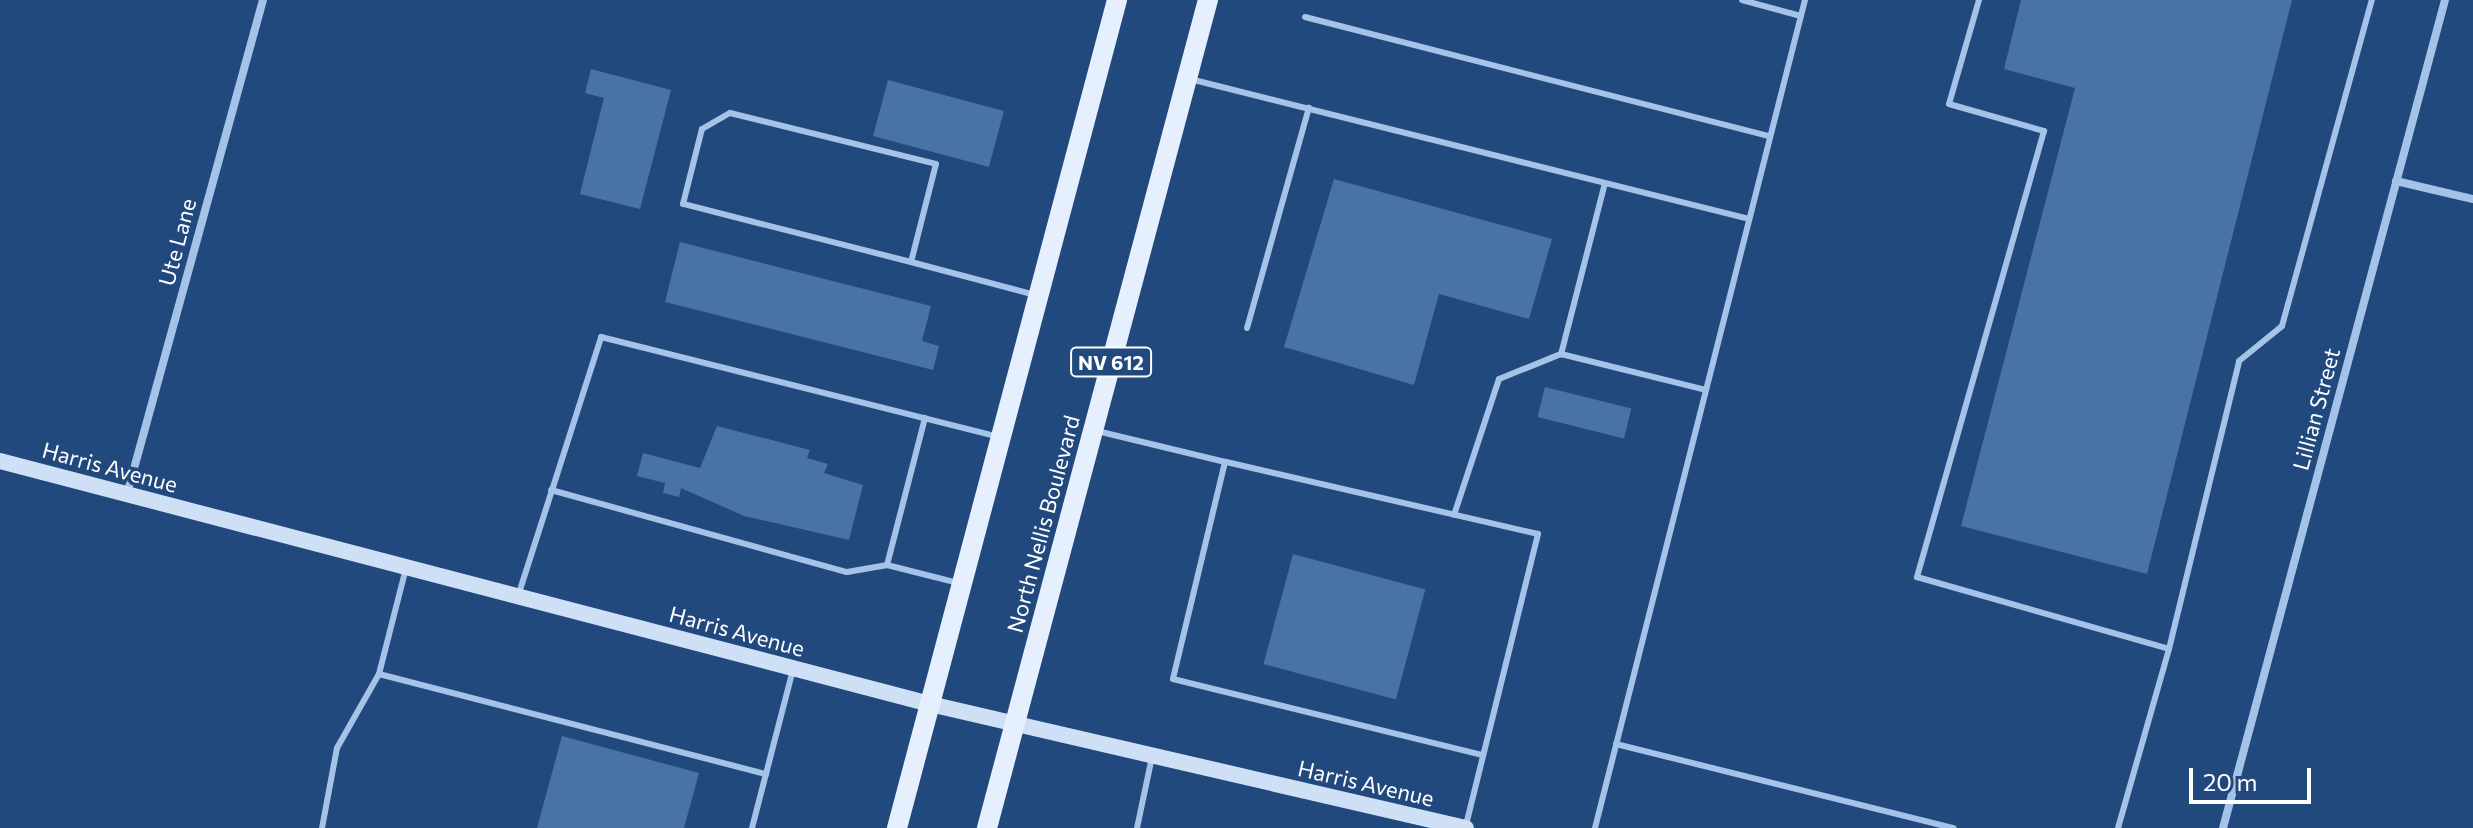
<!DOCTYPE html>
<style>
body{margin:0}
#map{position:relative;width:2473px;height:828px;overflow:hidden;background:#21497e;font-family:Commissioner,sans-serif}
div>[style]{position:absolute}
.building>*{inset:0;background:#4972a7;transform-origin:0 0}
.lane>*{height:6px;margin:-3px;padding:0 3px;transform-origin:3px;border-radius:3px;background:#a5c2e7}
.street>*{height:8px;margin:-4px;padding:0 4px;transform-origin:4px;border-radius:4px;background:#a5c2e7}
.secondary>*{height:16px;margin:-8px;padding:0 8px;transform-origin:8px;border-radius:8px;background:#cfe0f6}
.primary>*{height:20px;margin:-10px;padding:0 10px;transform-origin:10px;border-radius:10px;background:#e6effd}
span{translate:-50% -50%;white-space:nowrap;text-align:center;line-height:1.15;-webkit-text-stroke:7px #21497e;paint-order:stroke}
.shield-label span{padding:2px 6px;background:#21497e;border:2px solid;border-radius:6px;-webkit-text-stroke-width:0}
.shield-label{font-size:20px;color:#fff;font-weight:700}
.street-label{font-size:22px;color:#fff}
.scale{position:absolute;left:2189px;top:768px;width:122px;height:36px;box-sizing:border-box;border:4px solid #fff;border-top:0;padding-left:10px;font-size:24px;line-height:28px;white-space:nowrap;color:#fff;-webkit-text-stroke:6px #21497e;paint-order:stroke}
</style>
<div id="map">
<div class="building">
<i style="clip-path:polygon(2021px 0,2292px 0,2147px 574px,1961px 526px,2075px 88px,2004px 69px)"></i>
<i style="clip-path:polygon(591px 69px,671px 90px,640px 209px,580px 194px,604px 98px,585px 93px)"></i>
<i style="left:888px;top:80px;width:120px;height:58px;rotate:15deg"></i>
<i style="clip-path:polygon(1334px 179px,1552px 239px,1529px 319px,1439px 294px,1414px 385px,1284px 347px)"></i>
<i style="clip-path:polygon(680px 242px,931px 306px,922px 341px,939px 346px,933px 370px,665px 302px)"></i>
<i style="left:1545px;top:387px;width:89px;height:31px;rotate:14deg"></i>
<i style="clip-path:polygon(717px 426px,810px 450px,807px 458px,828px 464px,824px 473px,863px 485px,849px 540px,744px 516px,681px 488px,679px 497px,663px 493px,665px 483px,637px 476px,643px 453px,700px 468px)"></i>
<i style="left:1293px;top:554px;width:137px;height:114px;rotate:15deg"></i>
<i style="clip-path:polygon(562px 736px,699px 773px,684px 828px,537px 828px)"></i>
</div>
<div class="lane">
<i style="left:1742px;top:0;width:61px;rotate:15.2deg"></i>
<i style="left:1979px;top:0;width:108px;rotate:106.1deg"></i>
<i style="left:1949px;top:104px;width:99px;rotate:15.9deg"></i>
<i style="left:2044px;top:131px;width:464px;rotate:105.9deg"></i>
<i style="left:1917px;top:577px;width:262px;rotate:15.9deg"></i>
<i style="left:2169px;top:649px;width:186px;rotate:105.9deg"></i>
<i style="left:1305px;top:17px;width:480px;rotate:14.4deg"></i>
<i style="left:1190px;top:79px;width:576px;rotate:14.06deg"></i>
<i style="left:1605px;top:183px;width:177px;rotate:104.4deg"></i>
<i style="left:1561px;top:354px;width:149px;rotate:13.9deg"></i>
<i style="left:911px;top:262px;width:235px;rotate:-165.7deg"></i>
<i style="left:683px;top:204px;width:77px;rotate:-75.8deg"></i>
<i style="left:702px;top:129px;width:32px;rotate:-30deg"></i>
<i style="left:730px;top:113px;width:212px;rotate:13.9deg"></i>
<i style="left:936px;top:164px;width:101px;rotate:104.3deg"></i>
<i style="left:911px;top:262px;width:128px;rotate:14.9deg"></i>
<i style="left:1247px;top:328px;width:229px;rotate:-74.3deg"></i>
<i style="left:1097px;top:431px;width:132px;rotate:13.6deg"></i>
<i style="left:551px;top:490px;width:307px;rotate:15.5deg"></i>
<i style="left:847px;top:572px;width:41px;rotate:-9.9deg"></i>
<i style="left:887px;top:565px;width:73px;rotate:14.2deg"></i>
<i style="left:1454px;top:515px;width:143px;rotate:-71.7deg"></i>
<i style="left:1499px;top:379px;width:67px;rotate:-22deg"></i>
<i style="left:887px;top:565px;width:152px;rotate:-75.5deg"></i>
<i style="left:519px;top:593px;width:269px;rotate:-72.2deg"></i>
<i style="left:601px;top:337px;width:407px;rotate:14.1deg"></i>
<i style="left:2169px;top:649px;width:296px;rotate:-76.3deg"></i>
<i style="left:2239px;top:361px;width:55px;rotate:-39.1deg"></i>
<i style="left:2282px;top:326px;width:338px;rotate:-74.6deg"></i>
<i style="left:379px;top:674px;width:400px;rotate:14.5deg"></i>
<i style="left:1616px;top:744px;width:348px;rotate:14deg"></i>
<i style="left:1466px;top:825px;width:300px;rotate:-76.1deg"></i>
<i style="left:1538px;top:534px;width:321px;rotate:-167deg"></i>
<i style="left:1225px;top:462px;width:223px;rotate:103.5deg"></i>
<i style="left:1173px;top:679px;width:319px;rotate:13.8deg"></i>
<i style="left:322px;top:828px;width:81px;rotate:-79.4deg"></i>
<i style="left:337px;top:748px;width:85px;rotate:-60.4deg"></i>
<i style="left:379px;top:674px;width:109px;rotate:-75.7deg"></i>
<i style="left:752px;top:828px;width:164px;rotate:-75.5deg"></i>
<i style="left:1137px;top:828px;width:73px;rotate:-78.1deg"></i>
<i style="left:1595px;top:828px;width:854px;rotate:-75.77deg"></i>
</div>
<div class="street">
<i style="left:2396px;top:181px;width:79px;rotate:13.2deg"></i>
<i style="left:127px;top:494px;width:512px;rotate:-74.61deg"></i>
<i style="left:2223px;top:828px;width:857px;rotate:-74.99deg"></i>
</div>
<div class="secondary">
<i style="left:0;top:461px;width:961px;rotate:14.64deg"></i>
<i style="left:930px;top:704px;width:550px;rotate:13.03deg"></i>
</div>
<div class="primary">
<i style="left:897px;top:828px;width:857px;rotate:-75.12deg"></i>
<i style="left:987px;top:828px;width:857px;rotate:-75.06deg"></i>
</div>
<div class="shield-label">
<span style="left:1111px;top:362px">NV 612</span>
</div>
<div class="street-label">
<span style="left:177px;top:242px;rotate:-75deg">Ute Lane</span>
<span style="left:2316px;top:409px;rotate:-75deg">Lillian Street</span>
<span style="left:110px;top:467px;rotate:15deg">Harris Avenue</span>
<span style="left:1043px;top:524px;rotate:-75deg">North Nellis Boulevard</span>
<span style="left:737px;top:631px;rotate:15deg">Harris Avenue</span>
<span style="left:1366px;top:783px;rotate:13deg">Harris Avenue</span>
</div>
<div class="scale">20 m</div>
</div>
